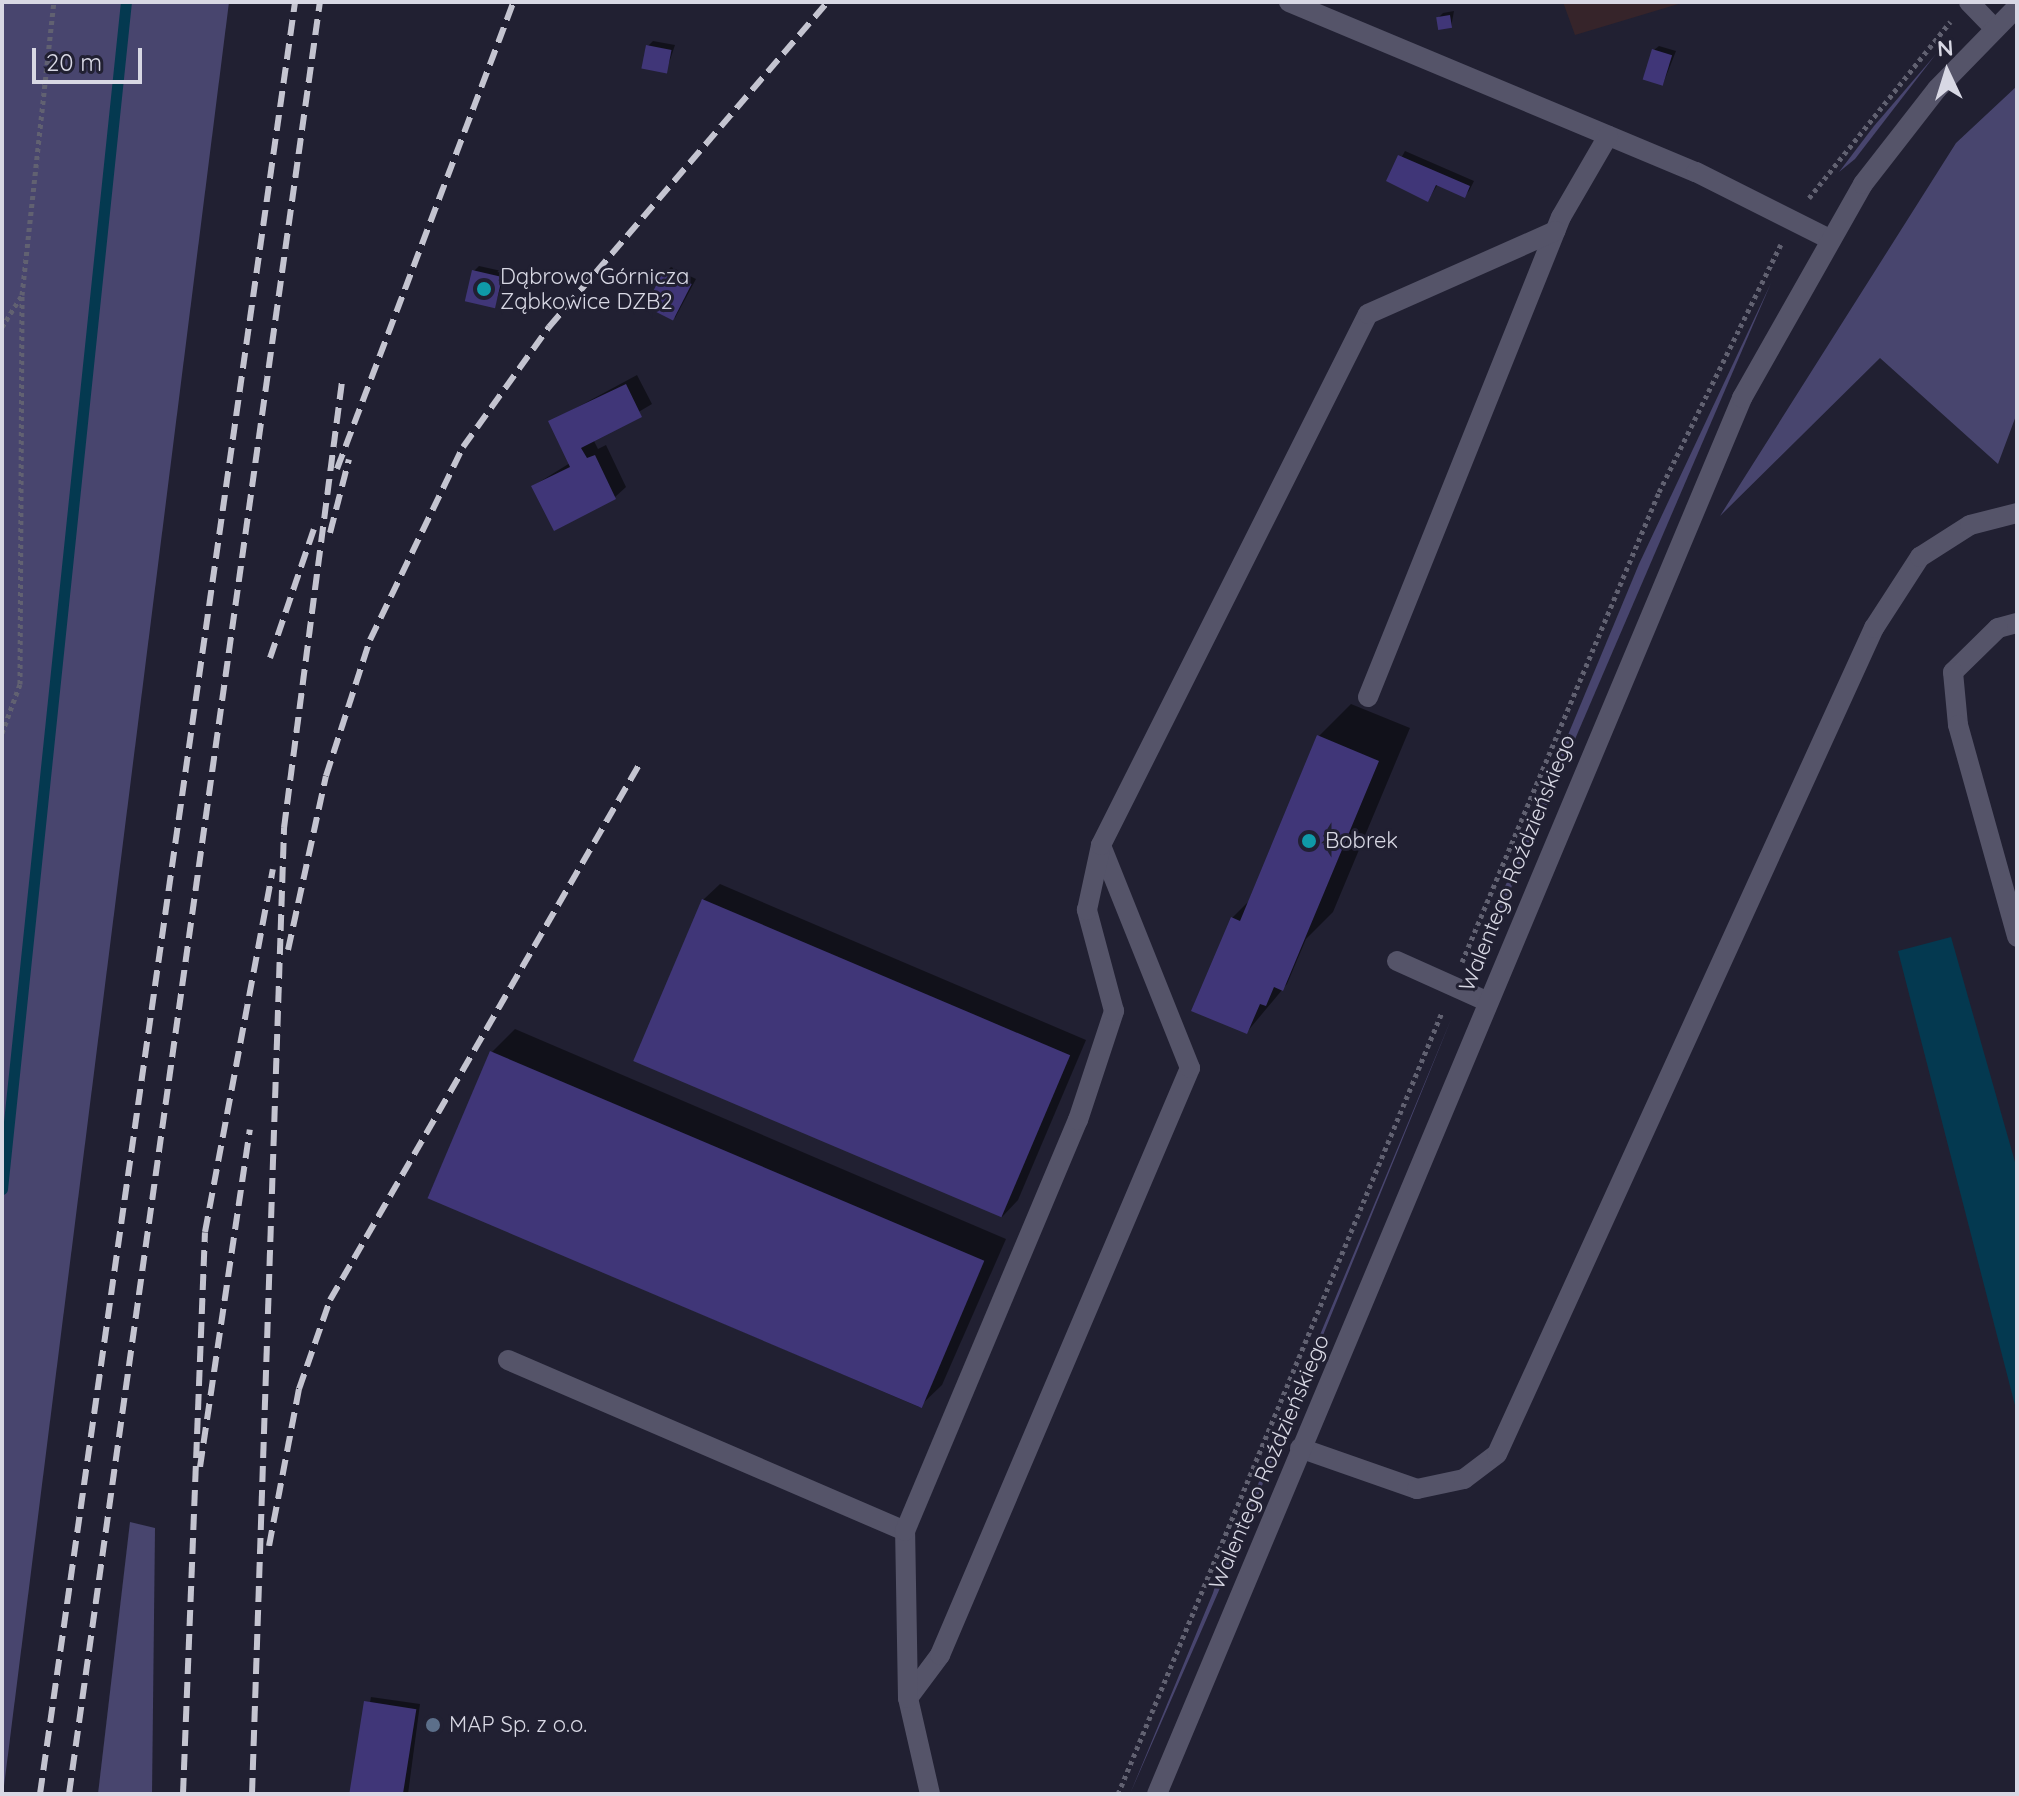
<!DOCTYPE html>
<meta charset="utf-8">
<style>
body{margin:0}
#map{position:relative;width:2019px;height:1796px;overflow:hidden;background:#212032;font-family:Quicksand,sans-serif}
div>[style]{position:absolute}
.commercial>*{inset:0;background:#36242a}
.green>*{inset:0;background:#48456e}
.water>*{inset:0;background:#043950}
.shadow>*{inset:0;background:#0007}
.stream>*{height:11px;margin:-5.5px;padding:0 5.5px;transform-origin:5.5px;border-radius:5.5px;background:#043950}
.building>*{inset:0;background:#403678;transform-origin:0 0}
.path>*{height:5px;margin-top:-2.5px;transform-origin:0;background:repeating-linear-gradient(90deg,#616171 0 4px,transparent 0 8px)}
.minor>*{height:20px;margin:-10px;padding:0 10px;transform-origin:10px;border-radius:10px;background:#555469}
.rail>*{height:6px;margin-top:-3px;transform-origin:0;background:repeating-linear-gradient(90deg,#c4c4d0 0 16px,transparent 0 24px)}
.dots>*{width:22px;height:22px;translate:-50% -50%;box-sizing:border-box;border:4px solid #212032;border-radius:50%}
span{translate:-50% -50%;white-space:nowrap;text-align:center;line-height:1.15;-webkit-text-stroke:6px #212032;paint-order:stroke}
.poi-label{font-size:22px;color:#d8d8e4}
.left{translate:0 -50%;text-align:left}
.street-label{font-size:22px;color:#d8d8e4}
.frame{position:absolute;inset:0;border:4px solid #d8d8e4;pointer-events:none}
.north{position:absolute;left:1907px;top:32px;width:80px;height:80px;-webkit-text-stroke:6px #212032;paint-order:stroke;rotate:356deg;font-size:22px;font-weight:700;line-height:32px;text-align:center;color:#d8d8e4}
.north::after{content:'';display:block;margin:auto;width:28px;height:36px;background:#d8d8e4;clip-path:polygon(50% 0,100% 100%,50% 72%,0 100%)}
.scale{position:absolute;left:32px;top:48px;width:110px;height:36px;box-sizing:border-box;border:4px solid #d8d8e4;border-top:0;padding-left:10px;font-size:24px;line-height:28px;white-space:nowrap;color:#d8d8e4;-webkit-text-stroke:6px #212032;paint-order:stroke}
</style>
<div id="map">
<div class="commercial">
<i style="clip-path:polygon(1563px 2px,1685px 2px,1575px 35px)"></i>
</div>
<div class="green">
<i style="clip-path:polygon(2px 2px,229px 2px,3px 1794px,2px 1794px)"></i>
<i style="clip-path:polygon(1936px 54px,1855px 159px,1839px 172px,1874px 126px)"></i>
<i style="clip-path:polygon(2017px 86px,2017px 413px,1998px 464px,1880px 358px,1720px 516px,1956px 143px)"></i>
<i style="clip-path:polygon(1771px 283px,1481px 958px,1472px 966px,1639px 564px)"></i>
<i style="clip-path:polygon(1452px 1017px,1242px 1535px,1233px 1531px,1256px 1489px)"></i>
<i style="clip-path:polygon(130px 1522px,155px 1528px,152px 1794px,98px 1794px)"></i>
<i style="clip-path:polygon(1225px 1553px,1234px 1556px,1130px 1794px,1213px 1593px)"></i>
</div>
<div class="water">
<i style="clip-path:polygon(1951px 937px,2017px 1169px,2017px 1413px,1898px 951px)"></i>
</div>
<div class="shadow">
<i style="clip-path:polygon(1454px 11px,1451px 27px,1438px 18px,1443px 13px)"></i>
<i style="clip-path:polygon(653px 41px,675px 45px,666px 72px,648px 46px)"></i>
<i style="clip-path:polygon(1659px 46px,1676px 51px,1663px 84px,1654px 50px)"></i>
<i style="clip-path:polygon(1405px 151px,1474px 181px,1469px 191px,1464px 196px,1438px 184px,1428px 200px,1389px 180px)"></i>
<i style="clip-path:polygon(479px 266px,506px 272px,495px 305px,474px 271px)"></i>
<i style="clip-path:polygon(671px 267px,696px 279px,675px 318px,666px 272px)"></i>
<i style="clip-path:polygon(637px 375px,652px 404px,593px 439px,598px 449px,606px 445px,626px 487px,614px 498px,533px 486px,570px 463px,550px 422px)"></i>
<i style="clip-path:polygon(1351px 704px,1410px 728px,1333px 912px,1306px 939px,1287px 984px,1247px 1032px,1232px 918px,1250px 900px,1319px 736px)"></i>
<i style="clip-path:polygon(720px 884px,1086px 1040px,1018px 1200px,1002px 1217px,703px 900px)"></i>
<i style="clip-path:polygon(515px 1029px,1006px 1239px,942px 1385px,919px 1407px,428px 1197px,492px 1052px)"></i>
<i style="clip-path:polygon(371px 1697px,420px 1704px,408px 1794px,354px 1794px)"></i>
</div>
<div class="stream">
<i style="left:2px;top:1189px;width:1193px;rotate:-84.04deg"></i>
</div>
<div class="building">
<i style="left:1450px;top:15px;width:13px;height:14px;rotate:81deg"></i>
<i style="left:646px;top:45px;width:26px;height:24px;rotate:11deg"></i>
<i style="left:1652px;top:49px;width:21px;height:32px;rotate:17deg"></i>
<i style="clip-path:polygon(1398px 155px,1470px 186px,1465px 198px,1436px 185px,1428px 202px,1386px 181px)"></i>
<i style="left:472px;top:270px;width:31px;height:32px;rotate:13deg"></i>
<i style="left:664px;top:270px;width:31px;height:41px;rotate:27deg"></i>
<i style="clip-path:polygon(626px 384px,642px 417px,581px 448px,587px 458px,595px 455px,616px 499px,554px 531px,531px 486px,570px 467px,548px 421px)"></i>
<i style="clip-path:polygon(1317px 735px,1379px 761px,1283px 991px,1274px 987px,1266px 1006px,1260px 1004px,1247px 1034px,1191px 1011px,1231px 917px,1240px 921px)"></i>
<i style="left:702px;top:899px;width:400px;height:176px;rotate:23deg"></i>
<i style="left:490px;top:1051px;width:537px;height:160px;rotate:23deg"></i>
<i style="left:364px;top:1701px;width:53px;height:94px;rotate:9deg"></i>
</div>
<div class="path">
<i style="left:1809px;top:198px;width:226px;rotate:-51.3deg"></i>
<i style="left:2px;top:327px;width:38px;rotate:-58deg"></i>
<i style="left:22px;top:295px;width:295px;rotate:-83.8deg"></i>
<i style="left:2px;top:733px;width:52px;rotate:-69.8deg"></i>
<i style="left:20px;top:684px;width:389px;rotate:-89.7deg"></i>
<i style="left:1462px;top:962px;width:510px;rotate:-67.26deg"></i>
<i style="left:1659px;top:492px;width:276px;rotate:-63.8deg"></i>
<i style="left:1118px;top:1794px;width:846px;rotate:-67.49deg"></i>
</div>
<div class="minor">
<i style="left:1289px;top:2px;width:441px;rotate:22.7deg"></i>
<i style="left:1696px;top:172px;width:147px;rotate:26.7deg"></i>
<i style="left:1969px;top:2px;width:36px;rotate:46deg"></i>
<i style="left:2017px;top:623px;width:20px;rotate:165deg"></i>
<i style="left:1998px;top:628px;width:63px;rotate:135.6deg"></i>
<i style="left:1953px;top:672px;width:53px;rotate:84.6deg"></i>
<i style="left:1958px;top:725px;width:220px;rotate:74.4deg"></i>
<i style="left:1368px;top:697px;width:517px;rotate:-68.1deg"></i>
<i style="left:1561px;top:217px;width:94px;rotate:-59.9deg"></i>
<i style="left:1397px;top:961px;width:98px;rotate:24.2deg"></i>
<i style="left:508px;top:1360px;width:432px;rotate:23.3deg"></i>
<i style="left:1300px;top:1448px;width:124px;rotate:19.3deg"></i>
<i style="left:1417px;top:1489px;width:48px;rotate:-12deg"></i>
<i style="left:1464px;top:1479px;width:41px;rotate:-37.1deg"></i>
<i style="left:1497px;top:1454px;width:908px;rotate:-65.47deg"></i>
<i style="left:1874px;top:628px;width:85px;rotate:-57.1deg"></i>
<i style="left:1920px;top:557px;width:59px;rotate:-32.6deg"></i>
<i style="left:1970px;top:525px;width:49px;rotate:-14.3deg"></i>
<i style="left:908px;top:1698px;width:54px;rotate:-53.3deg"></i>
<i style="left:940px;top:1655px;width:638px;rotate:-66.93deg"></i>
<i style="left:1190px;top:1068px;width:240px;rotate:-111.8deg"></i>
<i style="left:930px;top:1794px;width:98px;rotate:-102.9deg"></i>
<i style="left:908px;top:1698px;width:167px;rotate:-91deg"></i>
<i style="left:905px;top:1531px;width:446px;rotate:-67.2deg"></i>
<i style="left:1078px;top:1120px;width:115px;rotate:-71.7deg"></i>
<i style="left:1114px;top:1011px;width:105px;rotate:-105deg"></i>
<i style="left:1087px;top:910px;width:66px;rotate:-77.8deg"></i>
<i style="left:1101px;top:845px;width:594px;rotate:-63.31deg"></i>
<i style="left:1368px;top:314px;width:205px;rotate:-23.9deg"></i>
<i style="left:1157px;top:1794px;width:1514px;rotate:-67.26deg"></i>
<i style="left:1742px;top:398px;width:246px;rotate:-60.5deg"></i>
<i style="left:1863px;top:184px;width:120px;rotate:-52.1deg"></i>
<i style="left:1937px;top:89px;width:115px;rotate:-45.7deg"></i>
</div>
<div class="rail">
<i style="left:337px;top:469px;width:499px;rotate:-69.3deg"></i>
<i style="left:330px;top:533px;width:76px;rotate:-75.6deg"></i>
<i style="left:270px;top:658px;width:136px;rotate:-71.2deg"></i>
<i style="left:288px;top:950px;width:178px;rotate:-77.7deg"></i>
<i style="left:326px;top:776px;width:143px;rotate:-72.1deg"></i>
<i style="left:370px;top:640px;width:214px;rotate:-64.3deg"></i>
<i style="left:463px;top:447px;width:148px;rotate:-54.4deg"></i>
<i style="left:549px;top:327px;width:428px;rotate:-49.4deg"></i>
<i style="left:200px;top:1467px;width:341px;rotate:-81.6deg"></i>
<i style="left:269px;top:1546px;width:160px;rotate:-79.2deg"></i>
<i style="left:299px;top:1389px;width:94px;rotate:-70.8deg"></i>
<i style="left:330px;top:1300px;width:618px;rotate:-59.99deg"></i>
<i style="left:40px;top:1794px;width:1810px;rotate:-81.9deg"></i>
<i style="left:69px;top:1794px;width:1809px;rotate:-82.03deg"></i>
<i style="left:183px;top:1794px;width:562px;rotate:-87.76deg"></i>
<i style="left:205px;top:1232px;width:369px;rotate:-79.4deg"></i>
<i style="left:252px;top:1794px;width:967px;rotate:-88.1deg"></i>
<i style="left:284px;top:828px;width:450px;rotate:-82.6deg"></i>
</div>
<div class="dots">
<i style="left:484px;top:289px;background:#0f9aa8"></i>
<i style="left:1309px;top:841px;background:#0f9aa8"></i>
<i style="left:433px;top:1725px;background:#5c6f8a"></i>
</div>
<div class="poi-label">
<span class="left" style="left:500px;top:289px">Dąbrowa Górnicza<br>Ząbkowice DZB2</span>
<span class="left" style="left:1325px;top:841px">Bobrek</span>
<span class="left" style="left:449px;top:1725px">MAP Sp. z o.o.</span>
</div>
<div class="street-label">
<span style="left:1517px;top:863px;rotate:-68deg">Walentego Roździeńskiego</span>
<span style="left:1269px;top:1462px;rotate:-67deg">Walentego Roździeńskiego</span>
</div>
<div class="frame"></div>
<div class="north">N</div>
<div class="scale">20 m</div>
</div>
